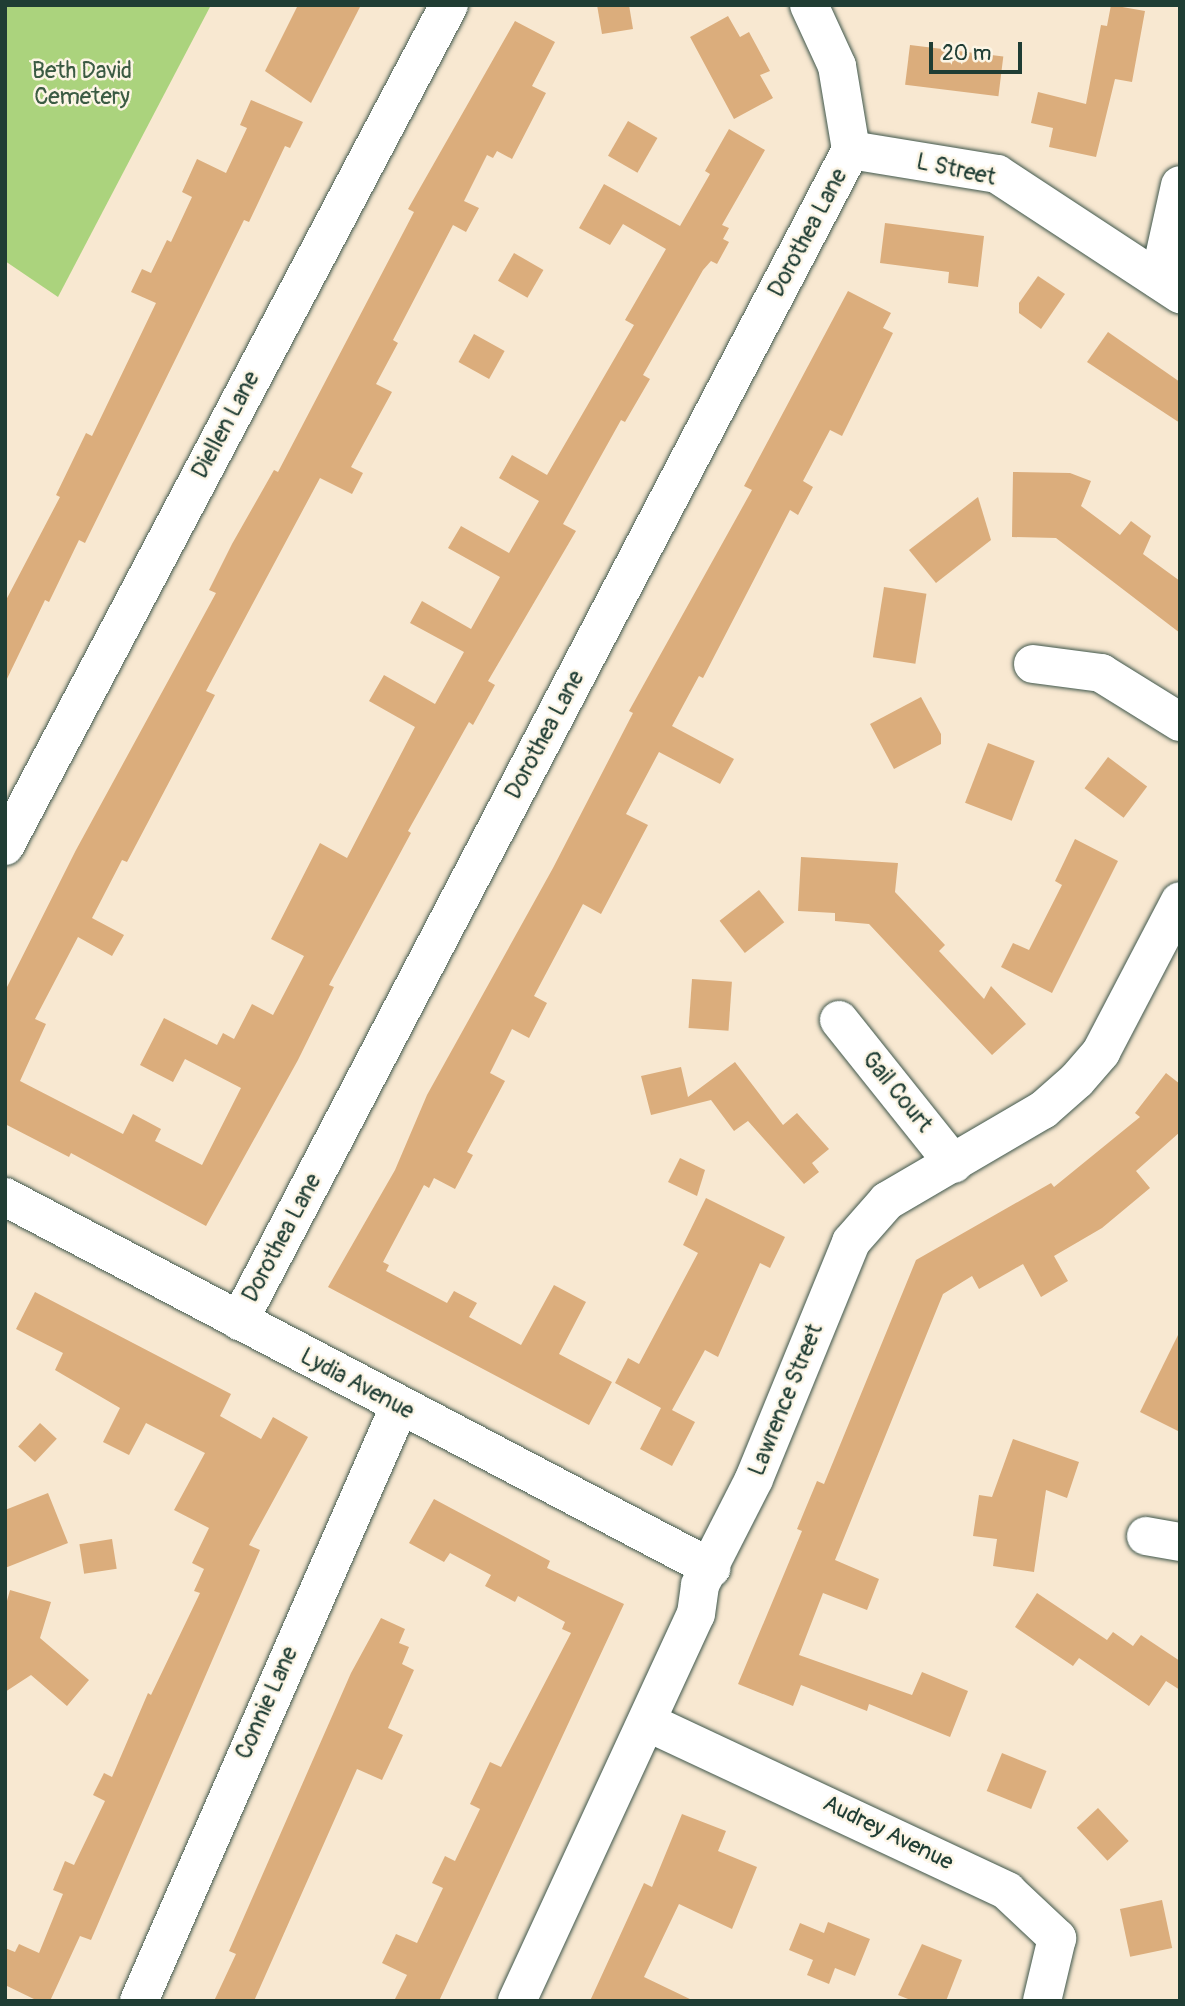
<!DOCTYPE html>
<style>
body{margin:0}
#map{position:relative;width:1185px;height:2006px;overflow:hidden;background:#f8e8d1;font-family:Pangolin,sans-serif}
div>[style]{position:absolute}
.green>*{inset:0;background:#abd37d}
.building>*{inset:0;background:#dbad7c;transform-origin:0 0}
.roads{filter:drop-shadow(0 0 2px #40574c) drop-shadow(0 0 2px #40574c)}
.minor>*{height:38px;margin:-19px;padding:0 19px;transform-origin:19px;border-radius:19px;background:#fff}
span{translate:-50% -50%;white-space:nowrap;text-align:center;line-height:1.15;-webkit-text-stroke:5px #fcf5e5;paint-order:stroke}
.park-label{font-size:23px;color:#3b5b43}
.street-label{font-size:23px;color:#1f3d34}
.frame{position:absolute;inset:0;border:7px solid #1f3d34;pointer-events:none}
.scale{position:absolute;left:929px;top:42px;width:93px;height:32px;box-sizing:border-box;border:4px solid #1f3d34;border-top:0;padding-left:9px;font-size:21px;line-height:24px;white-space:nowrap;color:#1f3d34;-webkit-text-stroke:5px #fcf5e5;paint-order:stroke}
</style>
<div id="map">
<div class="green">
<i style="clip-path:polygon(5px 5px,211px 5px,58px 297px,5px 261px)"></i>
</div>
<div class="building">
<i style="clip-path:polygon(298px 5px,361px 5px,311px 103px,265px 71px)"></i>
<i style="clip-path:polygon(597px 5px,629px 5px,633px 29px,602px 34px)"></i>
<i style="clip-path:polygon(1111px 5px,1145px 11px,1132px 82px,1115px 79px,1096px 157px,1049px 147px,1053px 128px,1031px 123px,1038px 92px,1086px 104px,1101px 25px,1107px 26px)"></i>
<i style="clip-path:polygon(728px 16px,740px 37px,749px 32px,770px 71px,760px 75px,773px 98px,734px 119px,690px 37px)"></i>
<i style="clip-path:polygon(515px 21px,555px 42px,532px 86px,546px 93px,512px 159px,497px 151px,493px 158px,487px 155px,464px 201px,479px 208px,466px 232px,453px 225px,393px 340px,398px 343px,376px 384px,392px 392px,351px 467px,363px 473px,352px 494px,320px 478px,206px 691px,215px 695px,127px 862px,122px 860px,92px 918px,124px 935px,112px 956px,78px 937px,35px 1019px,46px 1024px,20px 1081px,123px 1134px,133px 1114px,161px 1129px,155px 1141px,202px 1165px,241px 1088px,185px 1059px,173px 1082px,140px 1065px,164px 1018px,217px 1045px,223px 1033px,234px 1039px,252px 1004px,273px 1015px,304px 956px,271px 939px,320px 843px,347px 858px,415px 727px,369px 701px,384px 675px,435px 704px,464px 652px,410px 623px,422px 601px,471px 629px,500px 577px,448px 548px,461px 526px,509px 553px,539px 501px,499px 478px,512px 455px,547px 475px,634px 325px,625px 320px,666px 249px,623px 224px,610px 245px,579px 228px,604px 184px,680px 226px,710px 174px,705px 171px,729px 129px,765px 150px,722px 225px,729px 228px,723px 239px,729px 242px,717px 264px,711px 261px,703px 270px,643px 375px,650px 379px,625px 422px,621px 420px,563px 524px,576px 531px,488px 681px,495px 685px,473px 725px,469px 722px,408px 831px,411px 833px,329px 985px,334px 987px,298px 1060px,206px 1226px,71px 1153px,69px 1157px,5px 1124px,5px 991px,76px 850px,216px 593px,209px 590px,232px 544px,274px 470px,278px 472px,414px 212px,408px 209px)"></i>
<i style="left:910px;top:45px;width:94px;height:40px;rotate:7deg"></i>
<i style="clip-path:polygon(251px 100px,303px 122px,290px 148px,285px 146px,249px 222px,244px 220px,85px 543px,79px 540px,49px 602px,45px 600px,5px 683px,5px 602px,60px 497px,56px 495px,86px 433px,92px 436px,156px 303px,131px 292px,142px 269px,151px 273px,167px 240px,171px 242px,192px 197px,182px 192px,197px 159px,226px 173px,247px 128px,240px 125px)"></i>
<i style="left:628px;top:121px;width:34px;height:40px;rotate:30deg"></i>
<i style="clip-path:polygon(885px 223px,984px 236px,978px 287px,948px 283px,949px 272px,880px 263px)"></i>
<i style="left:514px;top:253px;width:34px;height:32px;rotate:30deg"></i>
<i style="clip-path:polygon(1038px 276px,1065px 294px,1041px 329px,1019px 313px,1019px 303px)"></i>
<i style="clip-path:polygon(848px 291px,891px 313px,883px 328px,893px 333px,842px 436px,830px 430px,803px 481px,813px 487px,798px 515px,790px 510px,703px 678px,699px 676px,672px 726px,734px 759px,720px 784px,659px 752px,626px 814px,648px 825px,601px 914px,583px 904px,534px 996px,547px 1003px,529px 1038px,512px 1029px,490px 1073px,505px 1081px,467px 1152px,473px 1155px,455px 1189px,434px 1178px,429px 1188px,424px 1185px,383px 1262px,389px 1265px,386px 1271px,447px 1303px,454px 1291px,477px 1303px,469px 1317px,521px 1345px,554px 1285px,586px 1302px,559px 1354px,612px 1382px,589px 1425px,328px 1287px,395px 1170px,427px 1095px,553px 868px,633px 713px,629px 711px,752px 490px,744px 486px)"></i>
<i style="clip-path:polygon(1108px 332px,1180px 382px,1180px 423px,1087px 362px)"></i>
<i style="left:474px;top:334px;width:35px;height:32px;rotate:29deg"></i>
<i style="clip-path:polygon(1013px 472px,1070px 473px,1091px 481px,1081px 506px,1120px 535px,1131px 521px,1151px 536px,1143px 554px,1180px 581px,1180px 633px,1056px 538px,1012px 537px)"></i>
<i style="clip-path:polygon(978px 497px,991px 540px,936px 583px,909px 550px)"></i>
<i style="left:884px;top:587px;width:43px;height:71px;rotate:9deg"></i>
<i style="clip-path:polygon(921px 697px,941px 734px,941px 744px,894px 769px,870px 724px)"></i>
<i style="left:988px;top:743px;width:50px;height:64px;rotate:21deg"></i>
<i style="left:1108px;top:757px;width:49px;height:39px;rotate:37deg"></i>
<i style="clip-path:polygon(1075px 839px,1118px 861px,1052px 993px,1001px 967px,1013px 943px,1029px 950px,1062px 885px,1055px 881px)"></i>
<i style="clip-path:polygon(801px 857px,898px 863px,895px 892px,945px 945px,939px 951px,984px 999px,991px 986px,1026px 1024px,992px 1055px,869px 924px,835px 921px,835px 913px,798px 911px)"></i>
<i style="left:759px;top:890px;width:41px;height:50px;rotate:52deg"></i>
<i style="left:692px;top:979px;width:40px;height:49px;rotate:4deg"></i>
<i style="clip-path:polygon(735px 1062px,783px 1125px,797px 1113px,829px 1149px,812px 1163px,819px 1172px,804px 1184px,748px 1121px,734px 1131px,711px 1100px,651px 1115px,641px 1076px,681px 1067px,688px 1097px)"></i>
<i style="clip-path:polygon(1166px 1073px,1180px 1084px,1180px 1132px,1136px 1171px,1150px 1188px,1102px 1228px,1054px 1256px,1068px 1281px,1041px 1297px,1023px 1264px,979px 1289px,972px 1276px,943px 1294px,835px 1560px,879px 1579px,867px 1610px,823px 1593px,799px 1655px,912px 1695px,922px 1672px,968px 1691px,950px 1737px,869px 1704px,867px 1711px,801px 1685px,793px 1706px,738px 1684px,802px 1531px,797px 1529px,817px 1481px,824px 1484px,916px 1260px,1051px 1183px,1054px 1187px,1140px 1117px,1135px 1113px)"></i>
<i style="clip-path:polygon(680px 1158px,705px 1170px,697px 1196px,668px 1182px)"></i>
<i style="clip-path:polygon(706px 1198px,785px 1237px,770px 1268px,760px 1263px,718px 1357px,705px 1350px,672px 1410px,695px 1422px,672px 1466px,640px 1449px,661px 1408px,615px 1383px,628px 1358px,639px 1364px,698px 1253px,683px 1245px)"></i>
<i style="clip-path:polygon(35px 1292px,231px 1394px,220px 1416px,261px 1439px,273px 1417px,308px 1437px,249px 1545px,260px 1550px,91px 1940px,80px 1936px,50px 2001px,38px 2001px,5px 1985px,5px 1948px,15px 1952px,19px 1944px,39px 1953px,63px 1894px,53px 1890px,65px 1861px,74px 1865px,105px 1801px,93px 1795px,104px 1773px,112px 1777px,148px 1693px,151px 1695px,200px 1593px,194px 1591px,204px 1569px,192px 1563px,209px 1528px,174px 1510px,205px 1453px,146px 1423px,129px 1455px,103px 1442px,120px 1408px,55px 1370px,63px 1353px,16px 1329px)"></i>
<i style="clip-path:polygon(1180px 1331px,1180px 1432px,1140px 1412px)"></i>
<i style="left:40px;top:1423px;width:23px;height:32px;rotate:43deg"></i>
<i style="clip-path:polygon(1013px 1439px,1079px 1462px,1067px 1498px,1046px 1490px,1034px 1572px,993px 1566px,997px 1539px,973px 1536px,979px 1495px,992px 1497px)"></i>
<i style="clip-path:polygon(48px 1493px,68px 1543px,5px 1568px,5px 1510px)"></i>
<i style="clip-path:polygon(434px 1499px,550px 1561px,547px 1568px,624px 1604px,439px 2001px,394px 2001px,407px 1975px,382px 1963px,396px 1934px,417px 1943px,443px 1888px,432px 1883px,445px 1856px,455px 1861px,480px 1809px,470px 1804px,490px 1762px,501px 1767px,571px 1633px,562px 1629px,565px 1622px,518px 1596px,515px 1602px,485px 1586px,491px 1575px,450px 1553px,444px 1562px,409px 1543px)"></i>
<i style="left:112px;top:1539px;width:30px;height:33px;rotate:81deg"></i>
<i style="clip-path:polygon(10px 1590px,51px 1602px,40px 1638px,89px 1680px,67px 1706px,31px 1675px,5px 1692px,5px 1608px)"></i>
<i style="clip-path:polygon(1037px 1593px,1107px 1640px,1113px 1632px,1133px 1646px,1141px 1635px,1180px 1661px,1180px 1690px,1166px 1681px,1149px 1706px,1079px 1658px,1073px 1666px,1015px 1627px)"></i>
<i style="clip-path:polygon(381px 1618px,405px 1629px,399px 1643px,409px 1647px,402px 1664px,414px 1670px,388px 1728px,403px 1735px,382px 1780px,357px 1769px,254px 2001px,214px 2001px,236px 1954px,229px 1951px,351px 1673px)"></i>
<i style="left:1002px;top:1753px;width:48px;height:41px;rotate:22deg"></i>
<i style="left:1098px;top:1808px;width:45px;height:29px;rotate:47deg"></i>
<i style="clip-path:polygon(682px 1814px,726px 1831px,718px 1851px,757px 1867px,732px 1929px,679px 1904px,644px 1977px,694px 2001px,590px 2001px,644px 1883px,652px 1887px)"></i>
<i style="left:1162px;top:1900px;width:49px;height:43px;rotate:78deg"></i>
<i style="clip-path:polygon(828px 1922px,870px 1939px,855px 1976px,835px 1968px,829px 1984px,807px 1975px,813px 1960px,789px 1950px,800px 1923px,824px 1933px)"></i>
<i style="clip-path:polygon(922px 1944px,962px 1960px,946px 2001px,913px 2001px,898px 1995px)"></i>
</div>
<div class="roads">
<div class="minor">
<i style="left:809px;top:5px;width:67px;rotate:65.3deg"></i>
<i style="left:837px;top:66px;width:85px;rotate:80.5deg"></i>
<i style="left:851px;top:150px;width:148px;rotate:9.3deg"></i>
<i style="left:997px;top:174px;width:219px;rotate:33.3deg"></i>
<i style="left:1159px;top:280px;width:97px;rotate:-77.5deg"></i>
<i style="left:1033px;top:664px;width:69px;rotate:7.5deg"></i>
<i style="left:1101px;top:673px;width:93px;rotate:31.8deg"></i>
<i style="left:5px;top:846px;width:951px;rotate:-62.17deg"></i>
<i style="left:839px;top:1020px;width:184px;rotate:51.4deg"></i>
<i style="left:5px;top:1197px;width:798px;rotate:27.72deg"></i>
<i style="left:239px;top:1321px;width:1321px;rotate:-62.41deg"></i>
<i style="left:1146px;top:1536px;width:35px;rotate:10deg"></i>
<i style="left:647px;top:1722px;width:398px;rotate:25.1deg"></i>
<i style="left:1007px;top:1891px;width:69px;rotate:43.2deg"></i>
<i style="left:1057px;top:1938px;width:65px;rotate:103.4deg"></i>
<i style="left:139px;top:2001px;width:648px;rotate:-66.36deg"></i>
<i style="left:517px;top:2001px;width:426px;rotate:-65.2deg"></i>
<i style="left:696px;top:1614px;width:29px;rotate:-82deg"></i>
<i style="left:700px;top:1585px;width:119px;rotate:-63deg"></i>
<i style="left:754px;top:1479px;width:256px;rotate:-67.7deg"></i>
<i style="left:851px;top:1242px;width:55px;rotate:-48.7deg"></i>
<i style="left:887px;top:1201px;width:181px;rotate:-30.3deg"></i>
<i style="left:1043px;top:1110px;width:45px;rotate:-41.4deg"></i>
<i style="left:1077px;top:1080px;width:37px;rotate:-49deg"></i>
<i style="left:1101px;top:1052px;width:170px;rotate:-62.4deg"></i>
</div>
</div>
<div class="park-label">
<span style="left:82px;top:84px">Beth David<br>Cemetery</span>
</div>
<div class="street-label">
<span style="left:956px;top:170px;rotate:12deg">L Street</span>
<span style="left:808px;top:233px;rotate:-62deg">Dorothea Lane</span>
<span style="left:226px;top:425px;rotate:-62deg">Diellen Lane</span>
<span style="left:545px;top:735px;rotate:-62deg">Dorothea Lane</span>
<span style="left:897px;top:1092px;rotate:51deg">Gail Court</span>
<span style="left:282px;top:1238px;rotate:-62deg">Dorothea Lane</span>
<span style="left:357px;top:1384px;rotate:28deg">Lydia Avenue</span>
<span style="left:786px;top:1400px;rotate:-68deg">Lawrence Street</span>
<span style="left:267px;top:1703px;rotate:-66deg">Connie Lane</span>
<span style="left:888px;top:1833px;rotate:26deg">Audrey Avenue</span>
</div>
<div class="frame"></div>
<div class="scale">20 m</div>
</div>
